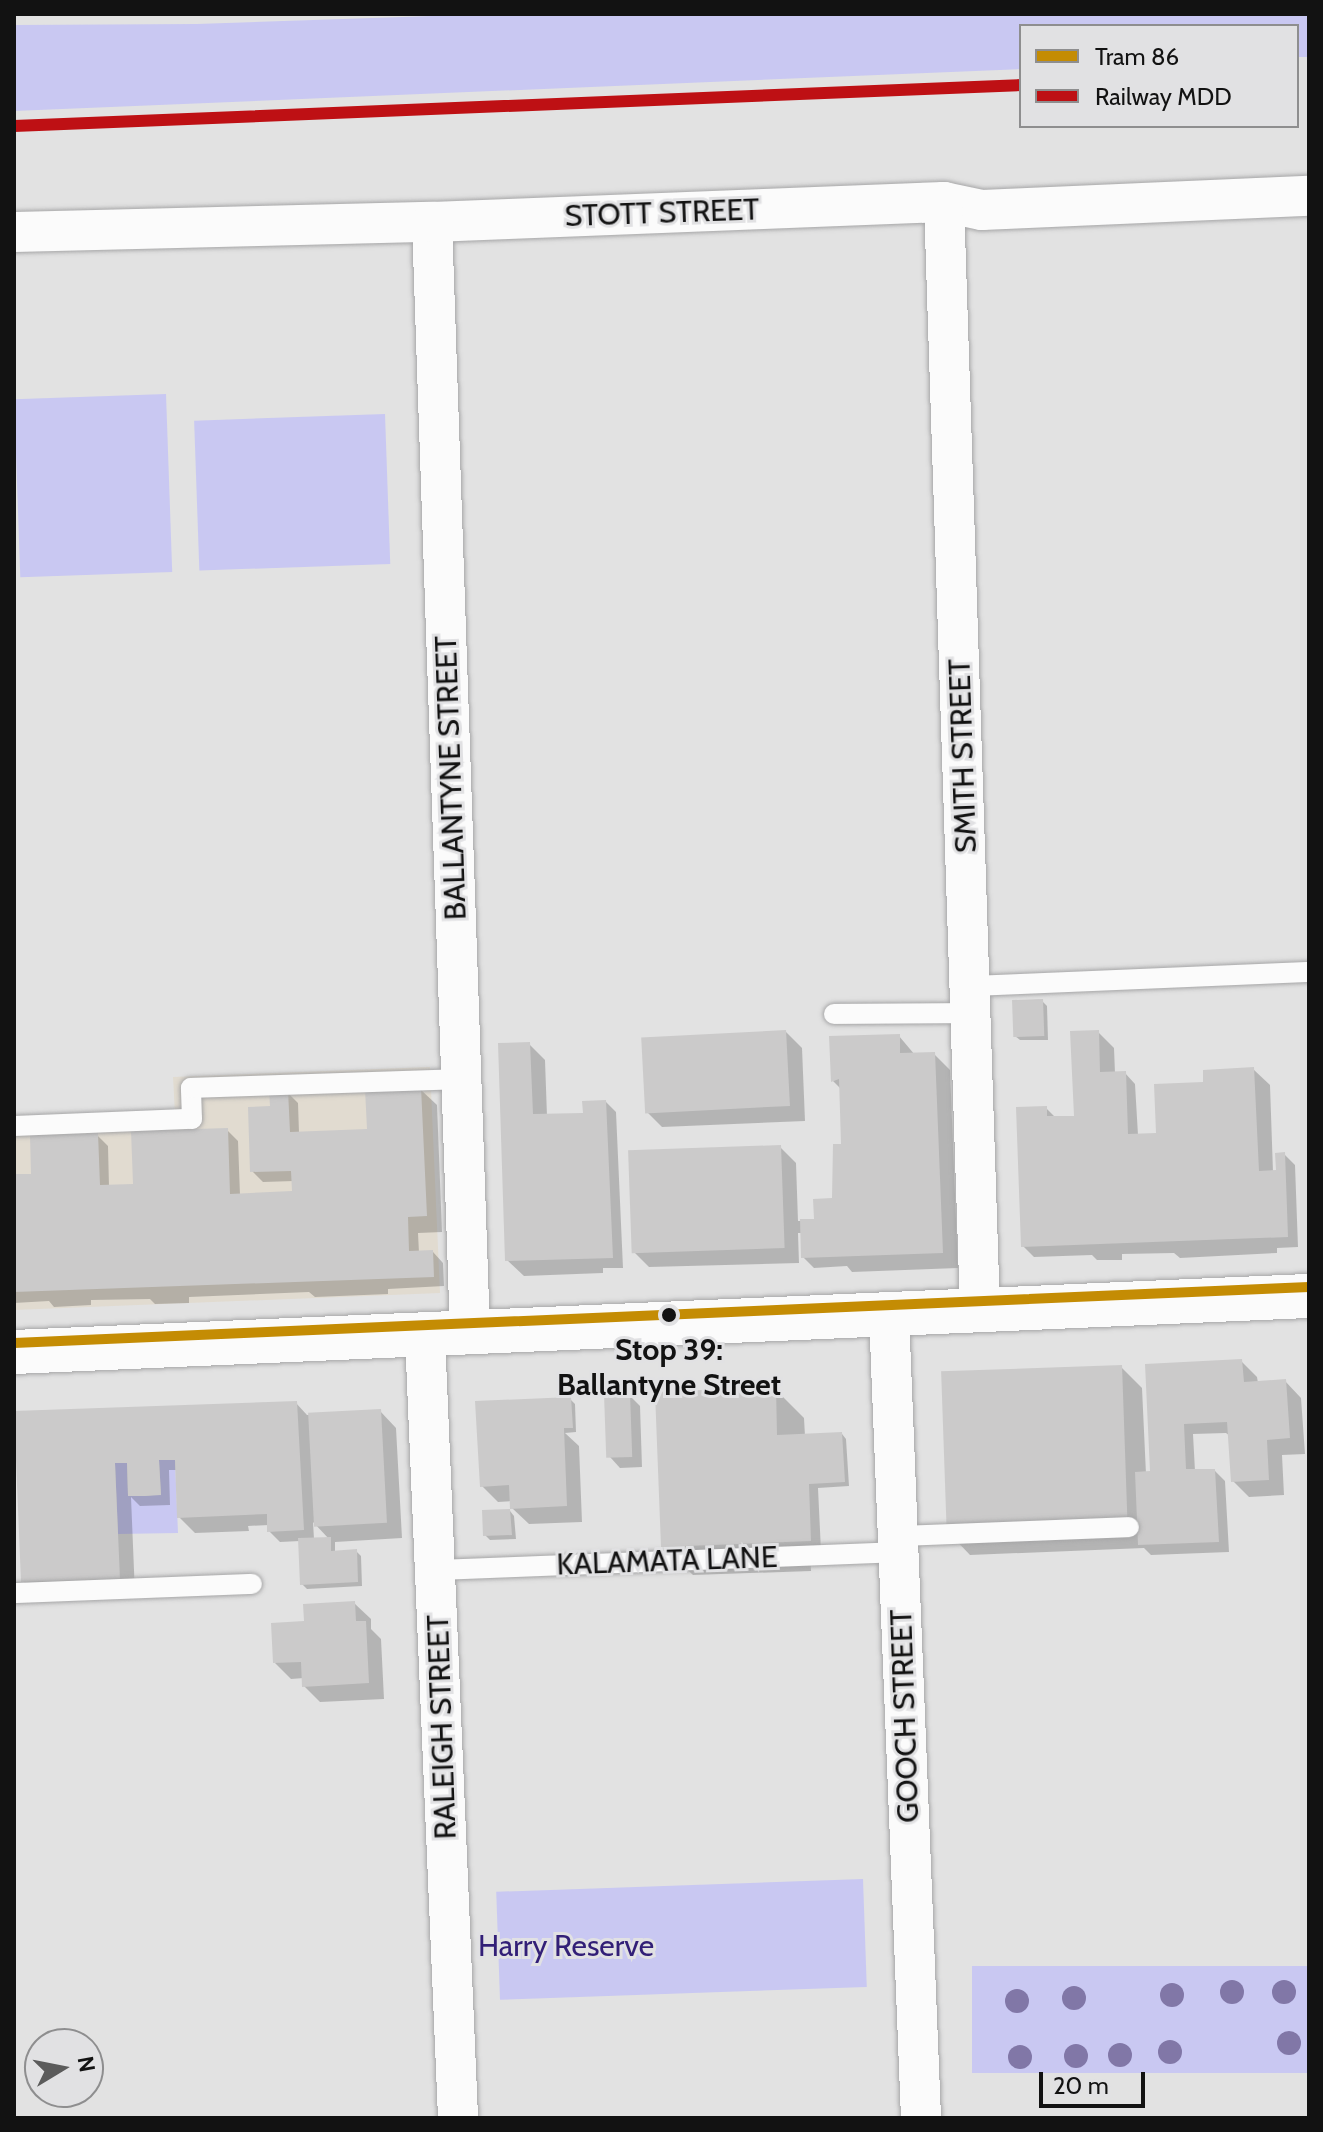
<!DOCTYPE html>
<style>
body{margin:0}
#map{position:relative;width:1323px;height:2132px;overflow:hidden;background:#e2e2e2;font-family:Cabin,sans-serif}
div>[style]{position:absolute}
.commercial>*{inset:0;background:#e1dbd0}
.green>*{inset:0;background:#c9c8f2;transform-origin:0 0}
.shadow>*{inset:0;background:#0003}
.building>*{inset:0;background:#cbcaca;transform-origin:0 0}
.roads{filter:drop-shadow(0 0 2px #a6a6a7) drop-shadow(0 0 2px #a6a6a7)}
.lane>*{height:20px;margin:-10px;padding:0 10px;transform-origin:10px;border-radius:10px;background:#fbfbfb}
.street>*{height:40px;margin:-20px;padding:0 20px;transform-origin:20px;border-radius:20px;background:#fbfbfb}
.secondary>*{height:44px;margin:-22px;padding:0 22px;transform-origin:22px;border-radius:22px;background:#fbfbfb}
.rail-1>*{height:12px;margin:-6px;padding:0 6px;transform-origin:6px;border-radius:6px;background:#be1014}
.tram-1>*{height:10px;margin:-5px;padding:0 5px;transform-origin:5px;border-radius:5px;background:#c48c04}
.trees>*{width:24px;height:24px;margin:-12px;border-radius:50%;background:#8177a7}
.dots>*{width:22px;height:22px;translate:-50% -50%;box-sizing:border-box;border:4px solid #e1e1e3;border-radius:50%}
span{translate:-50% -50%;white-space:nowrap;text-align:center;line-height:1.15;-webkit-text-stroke:6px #e1e1e3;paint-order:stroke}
.street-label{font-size:30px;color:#121212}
.stop-label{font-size:30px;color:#121212;font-weight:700}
.park-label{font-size:30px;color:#321f77}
.frame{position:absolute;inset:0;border:16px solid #121212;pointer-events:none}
.legend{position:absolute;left:1019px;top:24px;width:280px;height:104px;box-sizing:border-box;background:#e1e1e3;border:2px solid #8e8e8f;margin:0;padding:10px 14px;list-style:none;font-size:24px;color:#121212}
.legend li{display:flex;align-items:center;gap:16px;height:40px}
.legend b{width:40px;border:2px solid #8e8e8f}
.north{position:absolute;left:24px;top:2028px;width:80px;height:80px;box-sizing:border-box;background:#e1e1e3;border:2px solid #8e8e8f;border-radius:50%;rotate:80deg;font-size:22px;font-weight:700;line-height:32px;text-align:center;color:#121212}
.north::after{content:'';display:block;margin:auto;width:28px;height:36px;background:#5b5b5b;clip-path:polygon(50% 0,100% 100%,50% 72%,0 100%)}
.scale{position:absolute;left:1039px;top:2072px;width:106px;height:36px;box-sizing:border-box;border:4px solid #121212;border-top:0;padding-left:10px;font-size:24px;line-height:28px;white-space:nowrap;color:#121212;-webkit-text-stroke:6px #e1e1e3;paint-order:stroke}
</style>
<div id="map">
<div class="commercial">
<i style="clip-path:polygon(430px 1067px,440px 1293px,14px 1310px,14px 1120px,175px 1114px,173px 1077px)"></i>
</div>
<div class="green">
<i style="clip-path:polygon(491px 14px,1309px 14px,1309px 57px,1297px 57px,1297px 26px,1021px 26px,1021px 69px,14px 111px,14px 25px,197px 24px)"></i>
<i style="left:166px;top:394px;width:178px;height:152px;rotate:88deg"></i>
<i style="left:385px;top:414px;width:150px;height:191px;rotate:88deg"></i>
<i style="clip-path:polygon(159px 1460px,175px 1460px,178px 1533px,118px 1534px,115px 1463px,127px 1463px,128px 1496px,145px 1496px,161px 1494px)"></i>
<i style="left:863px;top:1879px;width:108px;height:367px;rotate:88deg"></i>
<i style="left:1309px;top:1966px;width:107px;height:337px;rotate:90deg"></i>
</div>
<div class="shadow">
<i style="clip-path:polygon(1042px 1001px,1047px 1006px,1048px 1040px,1020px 1040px,1015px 1036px)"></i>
<i style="clip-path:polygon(786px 1032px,802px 1048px,805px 1121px,662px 1127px,646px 1111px)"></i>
<i style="clip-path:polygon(1098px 1032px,1114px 1048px,1115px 1073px,1125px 1073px,1135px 1084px,1138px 1135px,1155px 1135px,1205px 1084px,1253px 1069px,1270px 1085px,1273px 1172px,1279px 1172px,1284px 1154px,1295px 1165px,1298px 1247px,1277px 1248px,1277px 1253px,1180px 1258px,1174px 1253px,1122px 1254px,1122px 1260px,1097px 1260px,1092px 1255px,1034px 1257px,1023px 1246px,1046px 1108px,1056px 1118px,1076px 1117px)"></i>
<i style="clip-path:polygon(899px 1036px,915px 1055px,934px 1054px,950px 1070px,958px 1268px,852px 1272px,847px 1266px,814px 1268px,803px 1257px,802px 1233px,798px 1233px,799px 1263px,649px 1267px,633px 1251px,780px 1147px,796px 1163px,798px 1221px,816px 1221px,836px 1204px,843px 1146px,841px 1089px,833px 1081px)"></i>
<i style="clip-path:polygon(529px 1044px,545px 1060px,547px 1116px,584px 1115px,606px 1102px,616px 1112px,623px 1268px,603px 1268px,603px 1273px,524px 1276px,507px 1260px)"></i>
<i style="clip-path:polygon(420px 1089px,437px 1105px,442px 1232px,418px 1233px,419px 1253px,433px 1252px,443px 1263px,444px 1286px,388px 1289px,388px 1294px,315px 1297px,309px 1292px,189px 1297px,189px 1303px,155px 1304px,150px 1299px,91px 1300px,91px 1305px,54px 1307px,49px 1301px,14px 1303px,14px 1176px,31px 1176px,97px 1135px,108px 1146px,109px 1187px,132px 1186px,227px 1130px,238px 1141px,240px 1195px,295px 1197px,294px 1181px,263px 1182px,252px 1171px,272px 1108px,287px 1092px,298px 1103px,299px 1133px,369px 1131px)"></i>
<i style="clip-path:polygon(1241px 1361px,1257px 1377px,1258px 1383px,1285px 1381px,1301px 1398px,1305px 1454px,1282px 1455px,1284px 1495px,1249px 1497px,1233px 1481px,1230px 1436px,1226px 1433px,1193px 1434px,1195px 1471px,1215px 1471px,1225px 1481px,1229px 1552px,1151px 1555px,1144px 1548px,970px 1555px,949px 1533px,1121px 1367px,1142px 1388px,1146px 1474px,1152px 1473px,1147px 1366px)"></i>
<i style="clip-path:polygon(775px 1389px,804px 1418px,805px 1436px,842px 1434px,846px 1439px,849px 1486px,818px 1488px,821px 1551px,810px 1552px,811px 1571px,693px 1575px,663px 1546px)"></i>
<i style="clip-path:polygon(629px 1395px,640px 1406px,642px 1467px,620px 1468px,610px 1457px)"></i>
<i style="clip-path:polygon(570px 1399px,575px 1404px,576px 1432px,565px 1433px,579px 1446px,582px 1522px,529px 1524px,512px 1508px,512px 1501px,498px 1502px,482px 1486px)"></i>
<i style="clip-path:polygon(evenodd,296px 1403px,307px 1415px,380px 1411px,396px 1428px,402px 1538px,335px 1542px,335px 1552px,356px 1551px,361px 1556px,362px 1586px,307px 1589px,302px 1584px,300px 1541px,280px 1542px,269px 1531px,269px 1525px,248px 1526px,249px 1531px,195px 1533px,179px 1517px,178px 1470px,169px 1470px,170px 1505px,140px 1506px,131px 1497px,135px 1594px,39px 1598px,23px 1581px,16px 1413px,296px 1403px,313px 1522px,329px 1539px,314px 1539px,313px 1522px)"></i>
<i style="clip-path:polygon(510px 1511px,514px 1516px,516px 1539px,490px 1540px,485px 1535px)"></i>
<i style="clip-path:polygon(354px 1603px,371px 1619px,371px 1629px,381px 1639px,384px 1699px,320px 1702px,304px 1686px,304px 1678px,291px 1679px,275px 1663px)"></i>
</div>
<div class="building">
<i style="left:1043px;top:999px;width:37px;height:31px;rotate:88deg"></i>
<i style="left:786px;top:1030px;width:76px;height:145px;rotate:87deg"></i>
<i style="clip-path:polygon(1099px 1030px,1100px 1072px,1126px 1071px,1128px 1134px,1156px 1133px,1154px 1084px,1203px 1082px,1203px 1070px,1254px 1067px,1259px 1171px,1276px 1170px,1275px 1153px,1285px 1152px,1288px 1237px,1021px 1247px,1016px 1107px,1047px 1106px,1047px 1116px,1074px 1116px,1070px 1031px)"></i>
<i style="clip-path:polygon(900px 1034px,900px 1053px,935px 1052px,943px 1253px,801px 1258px,800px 1219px,814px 1219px,813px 1199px,832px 1198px,833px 1144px,841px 1144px,839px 1079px,831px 1082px,829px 1036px)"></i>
<i style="clip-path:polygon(530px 1042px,533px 1114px,583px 1113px,582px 1101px,606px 1100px,613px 1258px,505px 1261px,498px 1043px)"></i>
<i style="clip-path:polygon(421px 1087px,427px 1216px,408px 1217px,409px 1251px,433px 1250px,434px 1277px,14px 1292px,14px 1174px,31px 1174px,30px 1135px,98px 1133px,100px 1185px,133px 1184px,131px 1131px,228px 1128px,230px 1194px,292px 1191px,291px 1171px,250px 1172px,248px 1107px,270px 1106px,269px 1090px,288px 1090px,290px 1132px,367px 1129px,365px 1089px)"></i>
<i style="left:781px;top:1145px;width:103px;height:153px;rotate:88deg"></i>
<i style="clip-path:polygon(1242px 1359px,1244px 1382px,1286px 1379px,1290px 1438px,1267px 1440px,1269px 1480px,1231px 1482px,1227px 1422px,1184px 1424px,1186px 1469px,1215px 1469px,1219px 1542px,1138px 1545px,1135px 1472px,1150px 1471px,1145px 1364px)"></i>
<i style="left:1122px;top:1365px;width:162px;height:181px;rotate:88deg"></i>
<i style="clip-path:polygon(776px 1387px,777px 1435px,842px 1432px,845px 1482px,809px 1484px,811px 1541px,661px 1547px,655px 1392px)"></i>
<i style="left:630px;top:1393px;width:64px;height:26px;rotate:88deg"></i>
<i style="clip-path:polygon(571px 1397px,573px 1428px,564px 1428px,567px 1506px,510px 1509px,512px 1535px,483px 1536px,482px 1510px,510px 1509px,509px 1485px,480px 1487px,475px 1401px)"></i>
<i style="clip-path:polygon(297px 1401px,304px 1530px,267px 1532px,267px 1514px,177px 1518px,175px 1460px,159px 1460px,161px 1495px,145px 1496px,128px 1496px,127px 1463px,115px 1463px,120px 1579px,21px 1582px,14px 1411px)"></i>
<i style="left:381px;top:1409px;width:114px;height:73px;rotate:87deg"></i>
<i style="clip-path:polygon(331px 1537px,331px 1551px,357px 1549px,358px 1582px,300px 1585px,298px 1538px)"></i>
<i style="clip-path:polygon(355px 1601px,356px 1621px,366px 1621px,369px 1683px,302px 1687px,301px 1662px,273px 1663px,271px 1623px,304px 1621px,303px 1604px)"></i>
</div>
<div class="roads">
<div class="lane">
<i style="left:971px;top:986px;width:338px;rotate:-2.4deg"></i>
<i style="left:834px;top:1014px;width:137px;rotate:-0.4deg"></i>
<i style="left:14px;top:1126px;width:178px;rotate:-2.3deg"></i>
<i style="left:192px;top:1119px;width:31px;rotate:-92deg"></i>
<i style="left:191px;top:1088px;width:271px;rotate:-1.9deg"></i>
<i style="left:898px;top:1536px;width:231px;rotate:-2.2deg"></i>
<i style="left:435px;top:1570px;width:463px;rotate:-2.2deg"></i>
<i style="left:14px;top:1593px;width:238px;rotate:-2.2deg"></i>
</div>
<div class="street">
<i style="left:944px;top:202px;width:1109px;rotate:88.14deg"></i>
<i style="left:432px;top:222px;width:1113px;rotate:88.04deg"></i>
<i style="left:14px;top:232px;width:418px;rotate:-1.4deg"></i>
<i style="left:432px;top:222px;width:512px;rotate:-2.24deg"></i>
<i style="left:944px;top:202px;width:39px;rotate:12deg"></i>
<i style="left:982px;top:210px;width:327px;rotate:-2.5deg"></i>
<i style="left:889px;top:1314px;width:805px;rotate:87.72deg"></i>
<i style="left:425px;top:1336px;width:783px;rotate:87.58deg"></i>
</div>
<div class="secondary">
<i style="left:14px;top:1352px;width:1296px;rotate:-2.48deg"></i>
</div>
</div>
<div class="rail-1">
<i style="left:14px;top:126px;width:1008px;rotate:-2.33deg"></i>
</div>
<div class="tram-1">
<i style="left:14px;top:1343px;width:1296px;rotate:-2.48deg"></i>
</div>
<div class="trees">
<i style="left:1232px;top:1992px"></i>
<i style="left:1284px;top:1992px"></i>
<i style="left:1172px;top:1995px"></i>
<i style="left:1074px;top:1998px"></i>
<i style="left:1017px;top:2001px"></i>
<i style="left:1289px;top:2043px"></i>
<i style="left:1170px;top:2052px"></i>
<i style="left:1120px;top:2055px"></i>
<i style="left:1076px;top:2056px"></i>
<i style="left:1020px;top:2057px"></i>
</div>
<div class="dots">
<i style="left:669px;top:1315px;background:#121212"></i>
</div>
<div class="street-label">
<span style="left:662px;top:213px;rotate:-2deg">STOTT STREET</span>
<span style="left:963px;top:756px;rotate:-92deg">SMITH STREET</span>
<span style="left:451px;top:778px;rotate:-92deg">BALLANTYNE STREET</span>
<span style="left:667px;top:1561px;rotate:-2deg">KALAMATA LANE</span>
<span style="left:905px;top:1716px;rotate:-92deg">GOOCH STREET</span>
<span style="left:442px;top:1727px;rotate:-92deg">RALEIGH STREET</span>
</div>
<div class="stop-label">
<span style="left:669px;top:1367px">Stop 39:<br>Ballantyne Street</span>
</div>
<div class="park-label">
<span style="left:566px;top:1946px">Harry Reserve</span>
</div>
<div class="frame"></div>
<ul class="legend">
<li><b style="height:10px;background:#c48c04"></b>Tram 86</li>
<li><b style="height:10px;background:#be1014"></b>Railway MDD</li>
</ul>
<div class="north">N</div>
<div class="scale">20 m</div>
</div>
